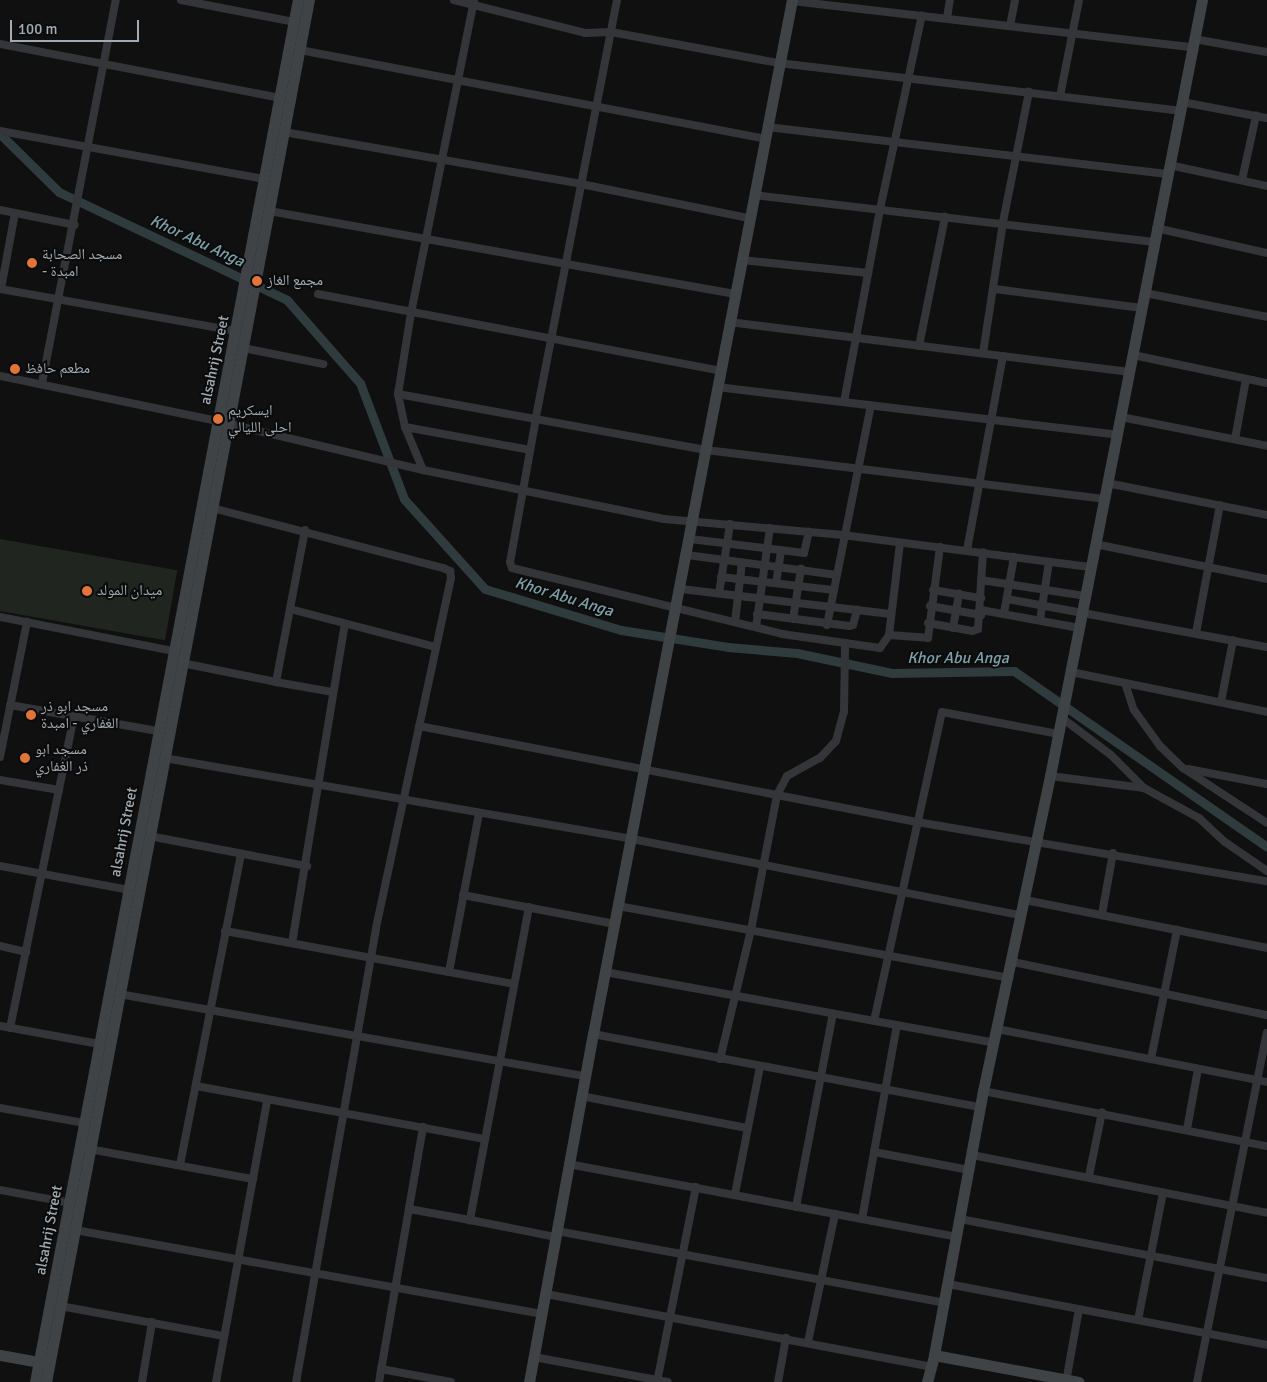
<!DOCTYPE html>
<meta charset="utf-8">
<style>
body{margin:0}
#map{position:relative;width:1267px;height:1382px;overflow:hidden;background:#101011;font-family:Signika,"Noto Naskh Arabic",sans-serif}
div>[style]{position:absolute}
.green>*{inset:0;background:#21251f;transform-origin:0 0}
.canal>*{height:9px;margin:-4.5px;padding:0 4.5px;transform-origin:4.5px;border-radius:4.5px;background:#2f3b3c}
.street>*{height:8px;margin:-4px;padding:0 4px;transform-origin:4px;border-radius:4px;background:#333538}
.secondary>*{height:11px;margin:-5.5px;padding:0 5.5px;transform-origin:5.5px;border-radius:5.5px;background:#404346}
.dots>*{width:14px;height:14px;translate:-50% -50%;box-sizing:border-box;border:2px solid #0b0b0c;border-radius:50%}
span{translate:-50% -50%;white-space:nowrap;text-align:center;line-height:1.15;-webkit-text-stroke:4px #0b0b0c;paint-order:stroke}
.poi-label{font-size:15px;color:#a2abb1}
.left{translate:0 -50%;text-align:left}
.street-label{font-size:15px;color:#a2abb1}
.water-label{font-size:16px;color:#7ca2a9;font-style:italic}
.scale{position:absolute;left:10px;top:20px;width:129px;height:22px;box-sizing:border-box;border:2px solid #a2abb1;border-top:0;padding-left:6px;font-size:15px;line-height:18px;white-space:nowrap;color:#a2abb1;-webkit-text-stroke:4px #0b0b0c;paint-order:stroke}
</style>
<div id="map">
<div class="green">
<i style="left:0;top:539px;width:180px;height:71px;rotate:10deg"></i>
</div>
<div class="canal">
<i style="left:0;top:134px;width:83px;rotate:44.5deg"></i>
<i style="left:59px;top:192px;width:252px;rotate:25.3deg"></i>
<i style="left:287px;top:300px;width:111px;rotate:48.7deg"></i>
<i style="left:360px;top:383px;width:124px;rotate:69.2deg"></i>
<i style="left:404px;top:499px;width:121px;rotate:48deg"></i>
<i style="left:485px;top:589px;width:142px;rotate:16.8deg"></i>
<i style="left:621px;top:630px;width:108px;rotate:9deg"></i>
<i style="left:728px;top:647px;width:69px;rotate:5deg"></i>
<i style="left:797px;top:653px;width:97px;rotate:11.9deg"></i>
<i style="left:892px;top:673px;width:122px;rotate:-0.9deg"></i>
<i style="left:1014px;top:671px;width:308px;rotate:34.8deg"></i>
</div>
<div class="street">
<i style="left:181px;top:0;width:115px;rotate:11deg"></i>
<i style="left:454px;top:0;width:135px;rotate:14.1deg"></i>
<i style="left:585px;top:33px;width:26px;rotate:-2deg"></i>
<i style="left:611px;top:32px;width:171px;rotate:10.5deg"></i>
<i style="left:779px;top:63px;width:404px;rotate:6.8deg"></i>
<i style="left:617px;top:0;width:426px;rotate:101deg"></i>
<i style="left:536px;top:418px;width:146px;rotate:100.2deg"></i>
<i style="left:510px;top:562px;width:6px;rotate:72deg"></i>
<i style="left:512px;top:568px;width:278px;rotate:13.7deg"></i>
<i style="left:782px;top:634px;width:99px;rotate:8.1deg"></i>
<i style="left:880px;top:648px;width:16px;rotate:-55deg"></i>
<i style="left:889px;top:635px;width:93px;rotate:-83.2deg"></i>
<i style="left:792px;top:1px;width:403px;rotate:6.6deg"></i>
<i style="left:947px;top:18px;width:18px;rotate:-81deg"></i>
<i style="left:1010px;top:26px;width:26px;rotate:-79deg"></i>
<i style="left:1194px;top:39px;width:74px;rotate:10.1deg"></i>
<i style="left:0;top:44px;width:285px;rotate:10.9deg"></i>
<i style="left:300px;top:50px;width:473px;rotate:10.8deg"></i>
<i style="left:1060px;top:96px;width:98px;rotate:-78.8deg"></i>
<i style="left:1182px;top:102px;width:86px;rotate:10.7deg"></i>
<i style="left:767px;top:127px;width:403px;rotate:6.7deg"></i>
<i style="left:0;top:131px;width:269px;rotate:10.3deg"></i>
<i style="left:284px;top:132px;width:302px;rotate:9.9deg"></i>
<i style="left:581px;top:184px;width:170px;rotate:11.5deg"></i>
<i style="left:1169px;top:165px;width:100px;rotate:12.1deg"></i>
<i style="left:1242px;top:180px;width:66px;rotate:-77.7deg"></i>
<i style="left:754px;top:195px;width:403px;rotate:6.7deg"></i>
<i style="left:0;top:210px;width:76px;rotate:11.3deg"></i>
<i style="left:269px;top:211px;width:472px;rotate:10.1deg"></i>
<i style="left:1156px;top:228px;width:114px;rotate:12.7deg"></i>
<i style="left:741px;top:260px;width:128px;rotate:5.8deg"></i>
<i style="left:0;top:289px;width:240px;rotate:10.1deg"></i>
<i style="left:1px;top:289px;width:77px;rotate:-79.6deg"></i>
<i style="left:995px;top:289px;width:148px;rotate:7.4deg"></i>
<i style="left:1145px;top:293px;width:124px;rotate:11.1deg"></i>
<i style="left:318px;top:294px;width:409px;rotate:10.8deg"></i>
<i style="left:729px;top:322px;width:404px;rotate:7.1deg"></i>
<i style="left:919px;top:346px;width:132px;rotate:-78.6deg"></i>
<i style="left:243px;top:348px;width:82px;rotate:11.3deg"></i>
<i style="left:983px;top:353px;width:133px;rotate:-81.3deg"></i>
<i style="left:1003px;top:222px;width:133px;rotate:-78.7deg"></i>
<i style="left:1133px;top:355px;width:137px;rotate:11.8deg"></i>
<i style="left:0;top:376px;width:222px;rotate:11.7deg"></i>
<i style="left:217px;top:421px;width:212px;rotate:13.4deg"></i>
<i style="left:423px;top:470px;width:246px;rotate:11.5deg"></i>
<i style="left:664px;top:519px;width:180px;rotate:5.1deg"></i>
<i style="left:843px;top:535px;width:249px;rotate:7.4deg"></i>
<i style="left:42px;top:383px;width:390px;rotate:-79.1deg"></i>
<i style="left:717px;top:387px;width:404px;rotate:6.8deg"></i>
<i style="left:398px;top:394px;width:313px;rotate:10.3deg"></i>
<i style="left:706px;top:450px;width:401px;rotate:7deg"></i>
<i style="left:844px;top:402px;width:196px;rotate:-79.4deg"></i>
<i style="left:880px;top:209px;width:198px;rotate:-77.8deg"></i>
<i style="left:1121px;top:417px;width:149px;rotate:11.2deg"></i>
<i style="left:405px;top:427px;width:127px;rotate:10.4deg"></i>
<i style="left:1235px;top:439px;width:61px;rotate:-79.6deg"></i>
<i style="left:423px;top:470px;width:47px;rotate:-112.7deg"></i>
<i style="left:405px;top:427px;width:34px;rotate:-102deg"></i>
<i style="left:398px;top:394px;width:82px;rotate:-80.9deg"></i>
<i style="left:411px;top:313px;width:319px;rotate:-78.6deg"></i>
<i style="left:1107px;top:483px;width:163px;rotate:11.3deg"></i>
<i style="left:212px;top:508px;width:239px;rotate:14.6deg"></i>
<i style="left:443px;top:568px;width:8px;rotate:23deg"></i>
<i style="left:450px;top:571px;width:7px;rotate:82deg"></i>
<i style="left:451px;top:578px;width:359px;rotate:102.1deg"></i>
<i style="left:376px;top:929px;width:460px;rotate:100deg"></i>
<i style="left:305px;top:530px;width:155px;rotate:100.8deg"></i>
<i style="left:276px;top:682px;width:58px;rotate:10deg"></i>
<i style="left:690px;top:539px;width:115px;rotate:7deg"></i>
<i style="left:804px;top:553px;width:22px;rotate:-77deg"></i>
<i style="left:1095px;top:544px;width:176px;rotate:11.5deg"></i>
<i style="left:967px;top:550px;width:197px;rotate:-79.5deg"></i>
<i style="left:687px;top:555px;width:150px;rotate:7.6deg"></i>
<i style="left:721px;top:577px;width:114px;rotate:6.6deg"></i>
<i style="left:981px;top:580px;width:105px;rotate:8.7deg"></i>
<i style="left:776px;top:583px;width:33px;rotate:-81deg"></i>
<i style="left:681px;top:589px;width:211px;rotate:6.8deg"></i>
<i style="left:933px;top:590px;width:49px;rotate:9.5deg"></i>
<i style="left:719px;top:593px;width:70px;rotate:-80.9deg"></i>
<i style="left:1007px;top:599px;width:264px;rotate:10.5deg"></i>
<i style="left:930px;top:606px;width:52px;rotate:10deg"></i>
<i style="left:290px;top:609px;width:151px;rotate:14.6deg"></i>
<i style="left:981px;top:610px;width:100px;rotate:10.4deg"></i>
<i style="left:1004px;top:613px;width:57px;rotate:-79.9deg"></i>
<i style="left:757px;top:614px;width:93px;rotate:7.4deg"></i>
<i style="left:849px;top:626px;width:4px;rotate:-14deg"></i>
<i style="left:853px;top:625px;width:16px;rotate:-75deg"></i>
<i style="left:0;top:617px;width:176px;rotate:11.1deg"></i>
<i style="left:793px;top:619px;width:51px;rotate:-80.9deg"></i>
<i style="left:1040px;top:620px;width:59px;rotate:-81.2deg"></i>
<i style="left:735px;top:622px;width:60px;rotate:-83.3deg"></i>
<i style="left:928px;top:623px;width:45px;rotate:10.3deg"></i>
<i style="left:972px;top:631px;width:6px;rotate:-18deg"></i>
<i style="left:978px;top:629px;width:77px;rotate:-86.3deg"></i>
<i style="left:827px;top:625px;width:224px;rotate:-78.7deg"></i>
<i style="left:756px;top:627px;width:100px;rotate:-82deg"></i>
<i style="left:953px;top:628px;width:35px;rotate:-80deg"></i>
<i style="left:1196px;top:633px;width:130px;rotate:-79.4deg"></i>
<i style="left:889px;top:635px;width:39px;rotate:4deg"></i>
<i style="left:928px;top:638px;width:92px;rotate:-82.5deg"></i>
<i style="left:182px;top:663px;width:96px;rotate:11.4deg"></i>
<i style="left:1071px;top:672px;width:200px;rotate:11.5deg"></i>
<i style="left:1125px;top:683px;width:28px;rotate:72deg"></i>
<i style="left:1134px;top:710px;width:44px;rotate:54.2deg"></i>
<i style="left:1160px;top:746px;width:32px;rotate:44deg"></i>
<i style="left:1183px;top:768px;width:100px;rotate:33.2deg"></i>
<i style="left:1221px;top:702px;width:63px;rotate:-79deg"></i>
<i style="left:10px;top:705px;width:150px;rotate:10deg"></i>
<i style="left:1062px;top:718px;width:61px;rotate:37.1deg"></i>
<i style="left:1111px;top:755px;width:47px;rotate:45deg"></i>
<i style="left:1144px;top:788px;width:63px;rotate:28.6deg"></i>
<i style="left:1199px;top:818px;width:35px;rotate:43deg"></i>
<i style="left:1225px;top:842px;width:51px;rotate:34.6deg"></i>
<i style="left:419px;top:726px;width:507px;rotate:10.91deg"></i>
<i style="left:917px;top:822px;width:355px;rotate:9.6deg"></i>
<i style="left:0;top:757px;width:138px;rotate:-78.7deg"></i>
<i style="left:164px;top:758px;width:475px;rotate:9.8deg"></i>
<i style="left:632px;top:839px;width:396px;rotate:11.1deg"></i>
<i style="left:1188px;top:769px;width:80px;rotate:10.8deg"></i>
<i style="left:1050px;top:776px;width:95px;rotate:7.3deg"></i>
<i style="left:0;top:780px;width:60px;rotate:9.6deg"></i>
<i style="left:149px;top:836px;width:161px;rotate:10.8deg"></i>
<i style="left:0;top:866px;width:131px;rotate:10.5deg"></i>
<i style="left:463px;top:895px;width:155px;rotate:10.8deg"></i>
<i style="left:1025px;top:900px;width:247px;rotate:11.2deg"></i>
<i style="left:618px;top:906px;width:398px;rotate:10.4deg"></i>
<i style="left:529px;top:907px;width:319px;rotate:100.7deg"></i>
<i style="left:470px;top:1220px;width:88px;rotate:11.2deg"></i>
<i style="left:1102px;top:914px;width:62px;rotate:-79.8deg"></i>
<i style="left:225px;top:931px;width:293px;rotate:10.4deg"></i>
<i style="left:292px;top:943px;width:323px;rotate:-80.6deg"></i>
<i style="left:0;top:946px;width:27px;rotate:13deg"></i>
<i style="left:1013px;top:962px;width:259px;rotate:11.8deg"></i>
<i style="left:449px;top:972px;width:162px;rotate:-79.3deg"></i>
<i style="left:605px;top:972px;width:396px;rotate:10.3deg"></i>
<i style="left:119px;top:994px;width:473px;rotate:10deg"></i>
<i style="left:874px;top:1021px;width:316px;rotate:-77.6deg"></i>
<i style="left:942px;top:712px;width:118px;rotate:10.7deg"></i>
<i style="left:0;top:1026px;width:101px;rotate:10.3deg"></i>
<i style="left:10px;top:1028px;width:318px;rotate:-78.4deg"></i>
<i style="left:997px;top:1029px;width:275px;rotate:11.1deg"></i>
<i style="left:593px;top:1034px;width:395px;rotate:10.7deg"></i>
<i style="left:720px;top:1059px;width:133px;rotate:-76.5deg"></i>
<i style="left:751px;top:930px;width:137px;rotate:-79.1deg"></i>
<i style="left:777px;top:795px;width:21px;rotate:-62deg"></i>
<i style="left:787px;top:776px;width:38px;rotate:-29deg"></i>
<i style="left:820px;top:758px;width:23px;rotate:-47deg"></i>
<i style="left:836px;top:741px;width:30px;rotate:-75deg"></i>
<i style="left:844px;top:712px;width:67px;rotate:-89.1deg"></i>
<i style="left:1151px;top:1059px;width:132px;rotate:-78.6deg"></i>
<i style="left:196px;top:1086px;width:294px;rotate:10.4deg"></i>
<i style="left:983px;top:1091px;width:289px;rotate:11deg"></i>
<i style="left:581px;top:1096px;width:169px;rotate:10.9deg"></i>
<i style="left:0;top:1108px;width:85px;rotate:10.1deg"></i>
<i style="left:1187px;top:1129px;width:61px;rotate:-79.6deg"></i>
<i style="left:89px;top:1149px;width:167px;rotate:10.4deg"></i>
<i style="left:874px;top:1152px;width:97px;rotate:10.7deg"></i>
<i style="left:972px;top:1155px;width:301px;rotate:11.1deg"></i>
<i style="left:568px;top:1164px;width:396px;rotate:10.6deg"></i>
<i style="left:180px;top:1165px;width:317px;rotate:-78.9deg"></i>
<i style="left:1089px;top:1176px;width:65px;rotate:-78.5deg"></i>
<i style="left:0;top:1190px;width:71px;rotate:10.5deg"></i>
<i style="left:735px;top:1194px;width:130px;rotate:-78.9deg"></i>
<i style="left:796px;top:1207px;width:197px;rotate:-79.2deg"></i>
<i style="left:409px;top:1209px;width:62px;rotate:10.2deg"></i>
<i style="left:862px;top:1219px;width:197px;rotate:-79.8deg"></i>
<i style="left:960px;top:1219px;width:313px;rotate:10.9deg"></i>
<i style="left:75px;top:1230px;width:474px;rotate:10.2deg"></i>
<i style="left:557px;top:1231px;width:394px;rotate:10.5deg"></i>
<i style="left:948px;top:1284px;width:325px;rotate:10.8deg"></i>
<i style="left:546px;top:1294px;width:392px;rotate:10.7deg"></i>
<i style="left:60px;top:1306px;width:167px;rotate:10.4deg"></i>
<i style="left:1138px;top:1320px;width:130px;rotate:-78.9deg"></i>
<i style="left:808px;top:1342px;width:131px;rotate:-78.1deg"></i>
<i style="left:534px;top:1357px;width:136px;rotate:10.6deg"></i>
<i style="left:381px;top:1369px;width:71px;rotate:10.5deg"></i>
<i style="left:142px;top:1382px;width:61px;rotate:-80.5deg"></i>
<i style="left:216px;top:1382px;width:287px;rotate:-79.7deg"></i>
<i style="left:379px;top:1382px;width:259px;rotate:-80.2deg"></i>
<i style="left:657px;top:1382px;width:199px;rotate:-78.7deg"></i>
<i style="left:778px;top:1382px;width:45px;rotate:-79.7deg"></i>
<i style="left:1066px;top:1382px;width:74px;rotate:-79.9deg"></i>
<i style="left:1197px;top:1382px;width:356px;rotate:-78.7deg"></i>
</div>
<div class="secondary">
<i style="left:0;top:1355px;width:46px;rotate:10.1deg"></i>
<i style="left:934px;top:1355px;width:269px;rotate:-79.5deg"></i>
<i style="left:983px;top:1091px;width:322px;rotate:-78deg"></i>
<i style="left:1050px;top:776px;width:791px;rotate:-78.92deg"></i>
<i style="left:35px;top:1382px;width:1407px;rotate:-79.23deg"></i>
<i style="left:46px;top:1382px;width:1407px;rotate:-79.23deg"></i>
<i style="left:529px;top:1382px;width:354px;rotate:-79.6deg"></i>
<i style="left:593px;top:1034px;width:1053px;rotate:-79.11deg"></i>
<i style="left:927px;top:1382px;width:28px;rotate:-75deg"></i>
<i style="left:934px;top:1355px;width:147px;rotate:10.5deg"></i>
</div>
<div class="dots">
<i style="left:32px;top:263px;background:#e07439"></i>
<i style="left:257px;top:281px;background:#e07439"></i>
<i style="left:15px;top:369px;background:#e07439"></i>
<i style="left:218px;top:419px;background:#e07439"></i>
<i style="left:87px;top:591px;background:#e07439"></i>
<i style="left:31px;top:715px;background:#e07439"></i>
<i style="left:25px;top:758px;background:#e07439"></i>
</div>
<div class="poi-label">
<span class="left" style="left:42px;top:263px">مسجد الصحابة<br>- امبدة</span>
<span class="left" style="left:267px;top:281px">مجمع الغاز</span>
<span class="left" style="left:25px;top:369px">مطعم حافظ</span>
<span class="left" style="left:228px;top:419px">ايسكريم<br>احلى الليالي</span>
<span class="left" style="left:97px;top:591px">ميدان المولد</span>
<span class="left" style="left:41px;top:715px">مسجد ابو ذر<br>الغفاري - امبدة</span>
<span class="left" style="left:35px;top:758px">مسجد ابو<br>ذر الغفاري</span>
</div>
<div class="street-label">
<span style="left:215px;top:360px;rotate:-78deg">alsahrij Street</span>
<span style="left:124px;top:832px;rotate:-79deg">alsahrij Street</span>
<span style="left:49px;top:1230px;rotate:-79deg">alsahrij Street</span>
</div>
<div class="water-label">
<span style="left:197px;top:241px;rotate:25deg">Khor Abu Anga</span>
<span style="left:564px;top:597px;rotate:17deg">Khor Abu Anga</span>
<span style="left:958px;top:658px">Khor Abu Anga</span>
</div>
<div class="scale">100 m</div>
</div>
